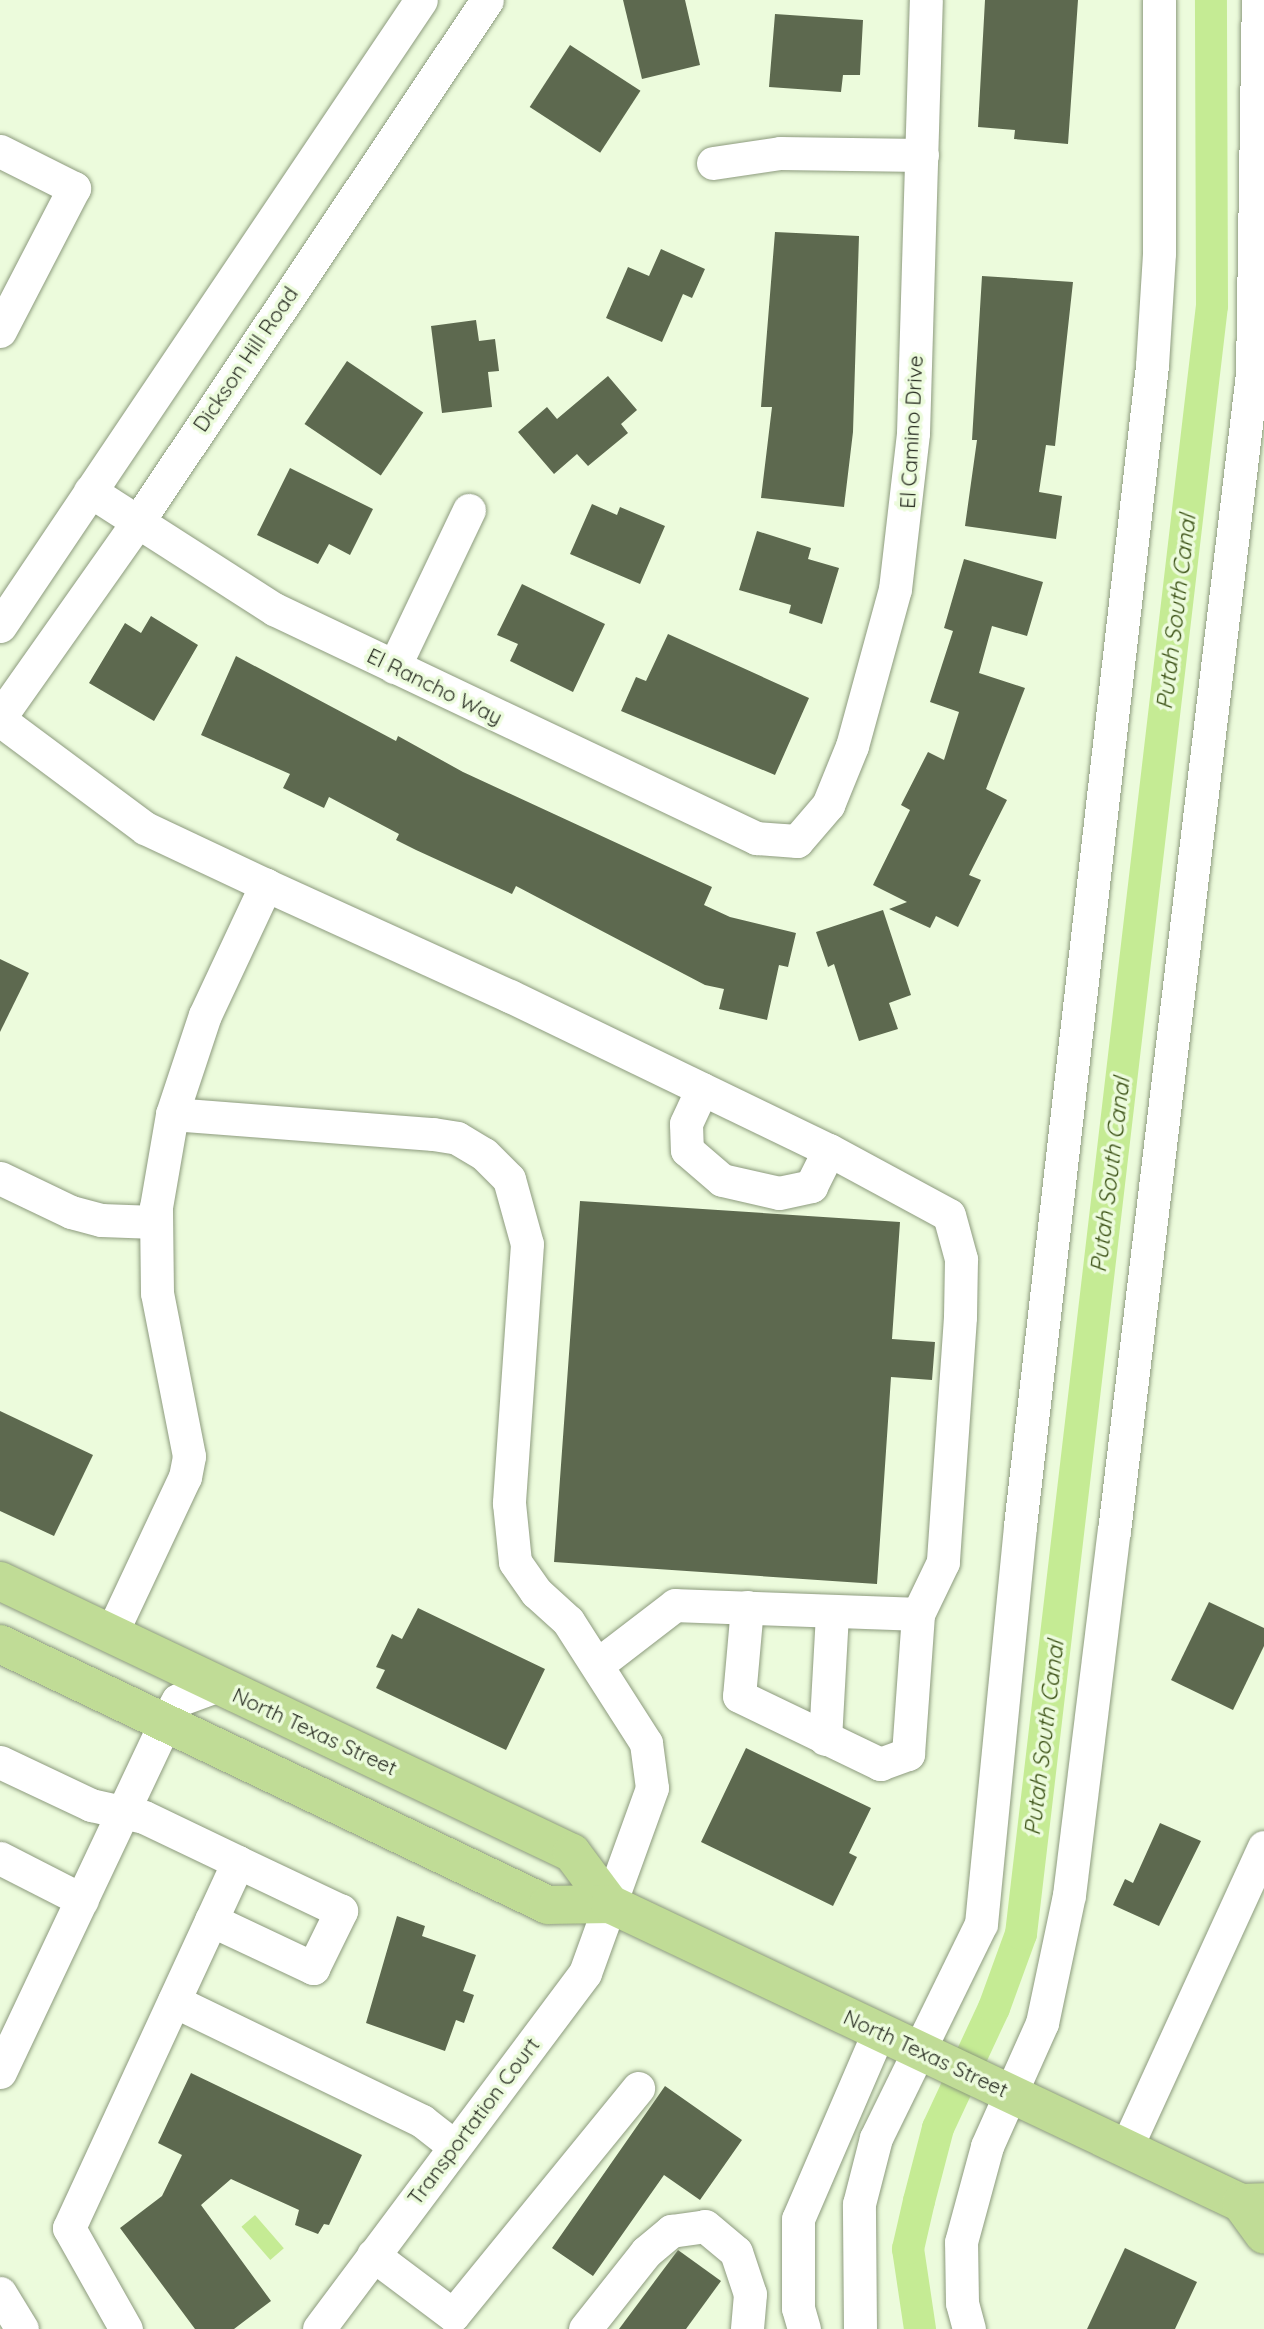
<!DOCTYPE html>
<style>
body{margin:0}
#map{position:relative;width:1264px;height:2329px;overflow:hidden;background:#ecfbdc;font-family:Quicksand,sans-serif}
div>[style]{position:absolute}
.water>*{inset:0;background:#c5eb94;transform-origin:0 0}
.canal>*{height:32px;margin:-16px;padding:0 16px;transform-origin:16px;border-radius:16px;background:#c5eb94}
.building>*{inset:0;background:#5d694f;transform-origin:0 0}
.roads{filter:drop-shadow(0 0 2px #8d9b7e) drop-shadow(0 0 2px #8d9b7e)}
.minor>*{height:33px;margin:-16.5px;padding:0 16.5px;transform-origin:16.5px;border-radius:16.5px;background:#fff}
.major>*{height:38px;margin:-19px;padding:0 19px;transform-origin:19px;border-radius:19px;background:#c0dc96}
span{translate:-50% -50%;white-space:nowrap;text-align:center;line-height:1.15;-webkit-text-stroke:7px #ecfbdc;paint-order:stroke}
.street-label{font-size:21px;color:#292e23}
.water-label{font-size:23px;color:#3b5115;font-style:italic}
</style>
<div id="map">
<div class="water">
<i style="left:255px;top:2215px;width:44px;height:18px;rotate:49deg"></i>
</div>
<div class="canal">
<i style="left:920px;top:2329px;width:81px;rotate:-98.5deg"></i>
<i style="left:908px;top:2249px;width:49px;rotate:-77.1deg"></i>
<i style="left:919px;top:2201px;width:75px;rotate:-75.4deg"></i>
<i style="left:938px;top:2128px;width:132px;rotate:-65deg"></i>
<i style="left:994px;top:2008px;width:79px;rotate:-70deg"></i>
<i style="left:1021px;top:1934px;width:1639px;rotate:-83.31deg"></i>
<i style="left:1212px;top:306px;width:306px;rotate:-90.2deg"></i>
</div>
<div class="building">
<i style="clip-path:polygon(623px 0,685px 0,700px 65px,642px 79px)"></i>
<i style="clip-path:polygon(985px 0,1078px 0,1068px 144px,1014px 139px,1015px 130px,978px 127px)"></i>
<i style="clip-path:polygon(775px 14px,863px 20px,860px 75px,843px 75px,841px 92px,769px 87px)"></i>
<i style="left:570px;top:45px;width:84px;height:74px;rotate:33deg"></i>
<i style="clip-path:polygon(775px 232px,859px 236px,853px 432px,844px 507px,761px 498px,772px 407px,761px 407px)"></i>
<i style="clip-path:polygon(661px 249px,705px 269px,692px 298px,683px 294px,662px 342px,606px 318px,628px 267px,649px 276px)"></i>
<i style="clip-path:polygon(982px 276px,1073px 282px,1055px 446px,1046px 445px,1039px 492px,1062px 496px,1056px 539px,965px 526px,977px 440px,972px 440px)"></i>
<i style="clip-path:polygon(476px 320px,479px 341px,495px 339px,499px 371px,488px 372px,492px 407px,442px 413px,431px 326px)"></i>
<i style="left:347px;top:361px;width:92px;height:76px;rotate:34deg"></i>
<i style="clip-path:polygon(608px 376px,637px 410px,621px 424px,628px 433px,588px 466px,577px 454px,554px 474px,518px 432px,547px 407px,557px 419px)"></i>
<i style="clip-path:polygon(290px 468px,373px 509px,350px 555px,329px 544px,318px 564px,257px 535px)"></i>
<i style="clip-path:polygon(592px 504px,617px 515px,620px 507px,665px 526px,640px 584px,570px 554px)"></i>
<i style="clip-path:polygon(757px 531px,811px 548px,808px 559px,839px 568px,822px 624px,789px 613px,791px 605px,739px 590px)"></i>
<i style="clip-path:polygon(964px 559px,1043px 582px,1027px 636px,992px 626px,979px 673px,1025px 688px,986px 789px,1007px 800px,969px 875px,981px 880px,958px 927px,936px 916px,930px 928px,889px 909px,907px 902px,873px 885px,910px 810px,901px 805px,928px 752px,944px 760px,959px 712px,930px 702px,953px 631px,944px 628px)"></i>
<i style="clip-path:polygon(522px 584px,605px 624px,573px 692px,510px 661px,518px 644px,497px 635px)"></i>
<i style="clip-path:polygon(151px 616px,198px 645px,154px 721px,89px 683px,125px 623px,141px 633px)"></i>
<i style="clip-path:polygon(668px 634px,809px 698px,775px 775px,621px 711px,636px 677px,646px 681px)"></i>
<i style="clip-path:polygon(236px 656px,396px 741px,398px 736px,463px 772px,712px 887px,704px 905px,730px 917px,796px 933px,788px 967px,779px 965px,767px 1020px,719px 1009px,724px 989px,705px 985px,516px 886px,512px 894px,416px 850px,396px 840px,399px 834px,329px 797px,324px 808px,283px 788px,290px 774px,201px 735px)"></i>
<i style="clip-path:polygon(883px 910px,911px 995px,889px 1003px,898px 1029px,859px 1041px,834px 964px,828px 967px,816px 932px)"></i>
<i style="clip-path:polygon(0 959px,29px 973px,0 1032px)"></i>
<i style="clip-path:polygon(580px 1201px,900px 1222px,892px 1339px,935px 1342px,932px 1380px,891px 1377px,877px 1584px,554px 1562px)"></i>
<i style="clip-path:polygon(0 1411px,93px 1455px,54px 1536px,0 1511px)"></i>
<i style="clip-path:polygon(1209px 1602px,1264px 1628px,1264px 1646px,1233px 1710px,1171px 1680px)"></i>
<i style="clip-path:polygon(418px 1608px,545px 1669px,506px 1750px,376px 1688px,385px 1670px,376px 1667px,392px 1634px,402px 1639px)"></i>
<i style="clip-path:polygon(746px 1748px,871px 1808px,849px 1853px,857px 1857px,833px 1906px,701px 1842px)"></i>
<i style="clip-path:polygon(1160px 1823px,1201px 1841px,1159px 1926px,1113px 1905px,1125px 1879px,1133px 1883px)"></i>
<i style="clip-path:polygon(397px 1916px,425px 1926px,422px 1936px,476px 1955px,463px 1991px,474px 1995px,464px 2023px,456px 2020px,445px 2051px,366px 2023px)"></i>
<i style="clip-path:polygon(191px 2073px,362px 2155px,329px 2225px,324px 2224px,318px 2234px,295px 2225px,299px 2210px,231px 2179px,201px 2205px,271px 2301px,234px 2329px,195px 2329px,120px 2228px,162px 2196px,182px 2155px,158px 2143px)"></i>
<i style="clip-path:polygon(665px 2086px,742px 2140px,700px 2200px,664px 2175px,593px 2276px,552px 2248px)"></i>
<i style="clip-path:polygon(1125px 2248px,1197px 2282px,1175px 2329px,1087px 2329px)"></i>
<i style="clip-path:polygon(678px 2250px,721px 2281px,686px 2329px,619px 2329px)"></i>
</div>
<div class="roads">
<div class="minor">
<i style="left:0;top:151px;width:83px;rotate:26.6deg"></i>
<i style="left:74px;top:188px;width:161px;rotate:117.4deg"></i>
<i style="left:713px;top:163px;width:68px;rotate:-8.5deg"></i>
<i style="left:780px;top:153px;width:142px;rotate:0.8deg"></i>
<i style="left:90px;top:491px;width:219px;rotate:32.7deg"></i>
<i style="left:274px;top:609px;width:534px;rotate:25.41deg"></i>
<i style="left:756px;top:838px;width:41px;rotate:4.2deg"></i>
<i style="left:797px;top:841px;width:48px;rotate:-49.3deg"></i>
<i style="left:828px;top:805px;width:64px;rotate:-67.9deg"></i>
<i style="left:852px;top:746px;width:163px;rotate:-74.7deg"></i>
<i style="left:895px;top:589px;width:157px;rotate:-83.4deg"></i>
<i style="left:913px;top:433px;width:433px;rotate:-88.3deg"></i>
<i style="left:0;top:626px;width:754px;rotate:-56.08deg"></i>
<i style="left:394px;top:667px;width:174px;rotate:-64.5deg"></i>
<i style="left:0;top:717px;width:237px;rotate:-54.8deg"></i>
<i style="left:137px;top:523px;width:629px;rotate:-56.21deg"></i>
<i style="left:0;top:720px;width:181px;rotate:36.7deg"></i>
<i style="left:145px;top:828px;width:134px;rotate:25.2deg"></i>
<i style="left:702px;top:1089px;width:38px;rotate:115deg"></i>
<i style="left:686px;top:1124px;width:26px;rotate:88deg"></i>
<i style="left:687px;top:1150px;width:46px;rotate:40.6deg"></i>
<i style="left:722px;top:1180px;width:58px;rotate:12.8deg"></i>
<i style="left:779px;top:1193px;width:33px;rotate:-12deg"></i>
<i style="left:811px;top:1186px;width:40px;rotate:-63.4deg"></i>
<i style="left:172px;top:1114px;width:104px;rotate:-71.6deg"></i>
<i style="left:205px;top:1015px;width:144px;rotate:-64.9deg"></i>
<i style="left:266px;top:885px;width:268px;rotate:24.5deg"></i>
<i style="left:510px;top:996px;width:354px;rotate:25.8deg"></i>
<i style="left:829px;top:1150px;width:136px;rotate:28.4deg"></i>
<i style="left:949px;top:1215px;width:46px;rotate:74.7deg"></i>
<i style="left:961px;top:1259px;width:58px;rotate:91deg"></i>
<i style="left:960px;top:1317px;width:246px;rotate:94deg"></i>
<i style="left:943px;top:1562px;width:58px;rotate:115.7deg"></i>
<i style="left:918px;top:1614px;width:243px;rotate:-177.9deg"></i>
<i style="left:675px;top:1605px;width:97px;rotate:142.5deg"></i>
<i style="left:0;top:1178px;width:79px;rotate:25.6deg"></i>
<i style="left:71px;top:1212px;width:31px;rotate:15deg"></i>
<i style="left:101px;top:1220px;width:54px;rotate:2.1deg"></i>
<i style="left:747px;top:1607px;width:89px;rotate:95.1deg"></i>
<i style="left:739px;top:1696px;width:157px;rotate:25.7deg"></i>
<i style="left:880px;top:1764px;width:30px;rotate:-20deg"></i>
<i style="left:908px;top:1754px;width:140px;rotate:-85.9deg"></i>
<i style="left:111px;top:1634px;width:174px;rotate:-64.8deg"></i>
<i style="left:185px;top:1477px;width:21px;rotate:-79deg"></i>
<i style="left:189px;top:1456px;width:166px;rotate:-101.1deg"></i>
<i style="left:157px;top:1293px;width:86px;rotate:-90.7deg"></i>
<i style="left:156px;top:1207px;width:94px;rotate:-80.2deg"></i>
<i style="left:172px;top:1114px;width:262px;rotate:4.4deg"></i>
<i style="left:433px;top:1134px;width:24px;rotate:9deg"></i>
<i style="left:457px;top:1138px;width:31px;rotate:31deg"></i>
<i style="left:484px;top:1154px;width:35px;rotate:45deg"></i>
<i style="left:509px;top:1179px;width:67px;rotate:74.5deg"></i>
<i style="left:527px;top:1244px;width:260px;rotate:94deg"></i>
<i style="left:509px;top:1503px;width:59px;rotate:84.2deg"></i>
<i style="left:515px;top:1562px;width:37px;rotate:55deg"></i>
<i style="left:536px;top:1592px;width:43px;rotate:42.2deg"></i>
<i style="left:568px;top:1621px;width:145px;rotate:57.4deg"></i>
<i style="left:646px;top:1743px;width:45px;rotate:82.4deg"></i>
<i style="left:652px;top:1788px;width:197px;rotate:109.9deg"></i>
<i style="left:585px;top:1973px;width:444px;rotate:126.8deg"></i>
<i style="left:825px;top:1739px;width:124px;rotate:-86.8deg"></i>
<i style="left:0;top:1762px;width:101px;rotate:25.3deg"></i>
<i style="left:91px;top:1805px;width:54px;rotate:12.8deg"></i>
<i style="left:144px;top:1817px;width:104px;rotate:25.6deg"></i>
<i style="left:238px;top:1862px;width:403px;rotate:114.8deg"></i>
<i style="left:69px;top:2228px;width:116px;rotate:60.6deg"></i>
<i style="left:0;top:1858px;width:92px;rotate:27.1deg"></i>
<i style="left:211px;top:1920px;width:113px;rotate:25.2deg"></i>
<i style="left:313px;top:1968px;width:64px;rotate:-63.8deg"></i>
<i style="left:341px;top:1911px;width:114px;rotate:-154.6deg"></i>
<i style="left:174px;top:2001px;width:276px;rotate:25.8deg"></i>
<i style="left:422px;top:2121px;width:41px;rotate:38deg"></i>
<i style="left:0;top:2072px;width:386px;rotate:-64.7deg"></i>
<i style="left:165px;top:1723px;width:26px;rotate:-61deg"></i>
<i style="left:178px;top:1700px;width:44px;rotate:-20.1deg"></i>
<i style="left:1126px;top:2148px;width:331px;rotate:-65.4deg"></i>
<i style="left:373px;top:2255px;width:100px;rotate:36.9deg"></i>
<i style="left:453px;top:2315px;width:293px;rotate:-50.8deg"></i>
<i style="left:0;top:2293px;width:42px;rotate:58.6deg"></i>
<i style="left:585px;top:2329px;width:98px;rotate:-51.6deg"></i>
<i style="left:646px;top:2252px;width:33px;rotate:-40deg"></i>
<i style="left:671px;top:2231px;width:34px;rotate:-8deg"></i>
<i style="left:705px;top:2226px;width:40px;rotate:40deg"></i>
<i style="left:736px;top:2252px;width:44px;rotate:71.6deg"></i>
<i style="left:750px;top:2294px;width:35px;rotate:95deg"></i>
<i style="left:804px;top:2329px;width:22px;rotate:-106deg"></i>
<i style="left:798px;top:2308px;width:89px;rotate:-90deg"></i>
<i style="left:798px;top:2219px;width:205px;rotate:-66.7deg"></i>
<i style="left:860px;top:2329px;width:125px;rotate:-90.5deg"></i>
<i style="left:859px;top:2204px;width:68px;rotate:-75.6deg"></i>
<i style="left:876px;top:2138px;width:238px;rotate:-63.9deg"></i>
<i style="left:981px;top:1924px;width:400px;rotate:-84.4deg"></i>
<i style="left:1020px;top:1526px;width:1168px;rotate:-83.51deg"></i>
<i style="left:1152px;top:365px;width:112px;rotate:-86.4deg"></i>
<i style="left:1159px;top:253px;width:253px;rotate:-90deg"></i>
<i style="left:969px;top:2329px;width:27px;rotate:-105deg"></i>
<i style="left:962px;top:2303px;width:61px;rotate:-90.9deg"></i>
<i style="left:961px;top:2242px;width:99px;rotate:-74.8deg"></i>
<i style="left:987px;top:2146px;width:135px;rotate:-65.9deg"></i>
<i style="left:1042px;top:2023px;width:131px;rotate:-78.1deg"></i>
<i style="left:1069px;top:1895px;width:367px;rotate:-83deg"></i>
<i style="left:1114px;top:1531px;width:1166px;rotate:-83.2deg"></i>
<i style="left:1252px;top:373px;width:373px;rotate:-89.1deg"></i>
</div>
<div class="major">
<i style="left:0;top:1581px;width:633px;rotate:25.43deg"></i>
<i style="left:572px;top:1853px;width:64px;rotate:53.3deg"></i>
<i style="left:0;top:1644px;width:607px;rotate:25.47deg"></i>
<i style="left:548px;top:1905px;width:62px;rotate:-0.9deg"></i>
<i style="left:610px;top:1904px;width:698px;rotate:25.35deg"></i>
<i style="left:1241px;top:2203px;width:23px;rotate:-2deg"></i>
<i style="left:1241px;top:2203px;width:39px;rotate:54deg"></i>
</div>
</div>
<div class="street-label">
<span style="left:245px;top:359px;rotate:-56deg">Dickson Hill Road</span>
<span style="left:911px;top:432px;rotate:-87deg">El Camino Drive</span>
<span style="left:435px;top:686px;rotate:26deg">El Rancho Way</span>
<span style="left:315px;top:1731px;rotate:25deg">North Texas Street</span>
<span style="left:926px;top:2053px;rotate:25deg">North Texas Street</span>
<span style="left:473px;top:2121px;rotate:-53deg">Transportation Court</span>
</div>
<div class="water-label">
<span style="left:1176px;top:612px;rotate:-83deg">Putah South Canal</span>
<span style="left:1110px;top:1175px;rotate:-83deg">Putah South Canal</span>
<span style="left:1044px;top:1738px;rotate:-83deg">Putah South Canal</span>
</div>
</div>
